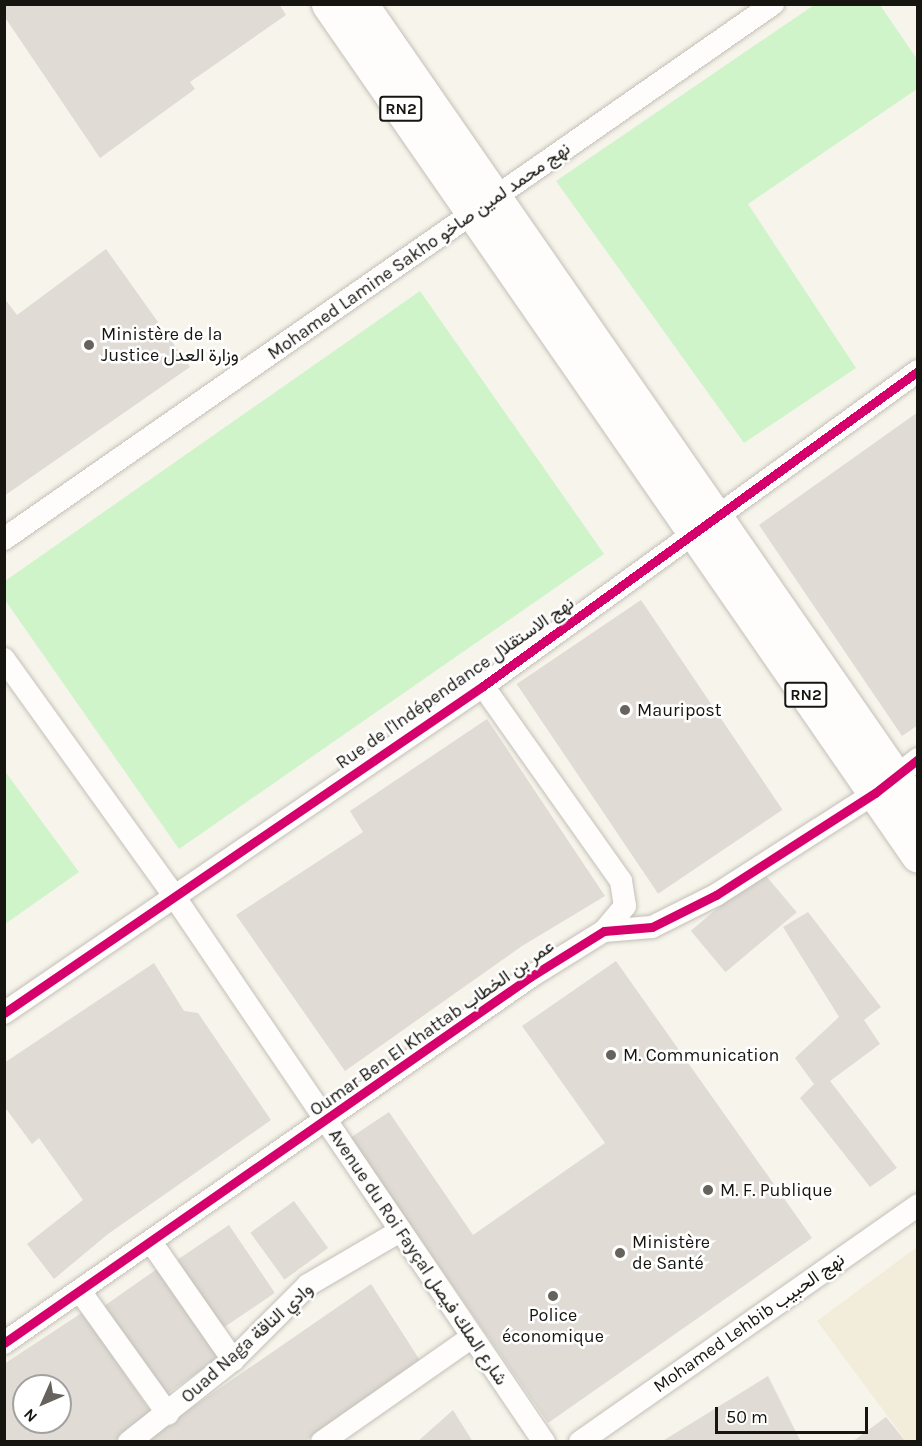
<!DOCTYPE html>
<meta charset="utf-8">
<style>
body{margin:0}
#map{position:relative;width:922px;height:1446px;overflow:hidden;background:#f7f4eb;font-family:Karla,Vazirmatn,sans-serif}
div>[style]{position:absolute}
.built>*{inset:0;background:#f2ecda}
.green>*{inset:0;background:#cff4c9}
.building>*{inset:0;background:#e0dbd5;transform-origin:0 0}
.roads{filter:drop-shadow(0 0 2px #c3c0b9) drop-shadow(0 0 2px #c3c0b9)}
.minor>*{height:22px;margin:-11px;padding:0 11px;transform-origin:11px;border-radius:11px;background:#fefdfc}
.highway>*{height:33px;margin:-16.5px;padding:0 16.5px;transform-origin:16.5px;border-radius:16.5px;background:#fefdfc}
.cycleway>*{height:9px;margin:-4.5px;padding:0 4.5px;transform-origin:4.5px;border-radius:4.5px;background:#d6006c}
.dots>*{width:16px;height:16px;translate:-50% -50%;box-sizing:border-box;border:3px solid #fff;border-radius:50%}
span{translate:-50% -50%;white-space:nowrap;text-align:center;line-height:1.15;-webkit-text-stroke:5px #fff;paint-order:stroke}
.shield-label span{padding:2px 4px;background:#fff;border:2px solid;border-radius:4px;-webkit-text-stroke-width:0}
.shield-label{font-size:16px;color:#17150f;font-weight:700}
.street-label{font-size:18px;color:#17150f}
.poi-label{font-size:18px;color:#17150f}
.left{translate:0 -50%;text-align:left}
.frame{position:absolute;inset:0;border:6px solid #17150f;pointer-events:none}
.north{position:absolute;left:12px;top:1374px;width:60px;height:60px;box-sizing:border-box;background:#fff;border:2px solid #a2a19f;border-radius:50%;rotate:225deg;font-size:16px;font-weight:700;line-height:24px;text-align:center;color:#17150f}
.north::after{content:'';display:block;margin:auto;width:21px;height:27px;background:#65635c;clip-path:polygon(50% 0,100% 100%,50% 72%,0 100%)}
.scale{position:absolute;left:715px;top:1407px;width:153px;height:27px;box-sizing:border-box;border:3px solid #17150f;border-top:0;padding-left:8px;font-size:18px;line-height:21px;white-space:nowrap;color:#17150f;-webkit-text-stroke:4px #fff;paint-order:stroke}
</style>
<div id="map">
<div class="built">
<i style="clip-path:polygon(917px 1247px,917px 1441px,906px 1441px,817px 1321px)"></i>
</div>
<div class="green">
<i style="clip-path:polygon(814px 5px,880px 5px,917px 59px,917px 89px,748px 204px,856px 368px,744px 443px,556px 181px)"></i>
<i style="clip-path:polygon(420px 291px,604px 554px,179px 849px,5px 600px,5px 581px)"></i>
<i style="clip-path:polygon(4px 770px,79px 872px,5px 924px,4px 924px)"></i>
</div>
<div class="building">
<i style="clip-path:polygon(4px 4px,279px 4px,286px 15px,190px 82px,195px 89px,100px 158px,4px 16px)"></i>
<i style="clip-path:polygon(106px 249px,190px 367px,4px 496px,4px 298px,17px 315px)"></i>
<i style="clip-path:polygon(918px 412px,918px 725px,902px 736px,759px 525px)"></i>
<i style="left:641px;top:600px;width:253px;height:150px;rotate:56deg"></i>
<i style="clip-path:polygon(487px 719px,605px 896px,522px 946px,345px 1071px,236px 915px,363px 832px,350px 811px)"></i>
<i style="left:762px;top:871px;width:54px;height:93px;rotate:50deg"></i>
<i style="clip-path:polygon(808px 912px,881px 1007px,864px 1020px,880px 1044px,830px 1081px,897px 1168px,870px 1187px,800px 1098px,814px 1084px,795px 1058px,839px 1017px,783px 927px)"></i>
<i style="clip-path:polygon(616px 961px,812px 1238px,548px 1423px,350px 1138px,389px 1112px,473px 1235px,605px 1143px,522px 1026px)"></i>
<i style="clip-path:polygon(154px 963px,184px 1011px,198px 1013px,271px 1120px,108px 1234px,54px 1279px,27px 1244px,83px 1200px,39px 1138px,32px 1144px,4px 1106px,4px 1063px)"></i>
<i style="left:294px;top:1201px;width:58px;height:54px;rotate:54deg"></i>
<i style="left:229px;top:1225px;width:82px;height:69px;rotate:56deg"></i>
<i style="left:157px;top:1269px;width:108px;height:65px;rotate:55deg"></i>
<i style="clip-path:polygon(371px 1284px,421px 1362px,304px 1442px,142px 1442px)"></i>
<i style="clip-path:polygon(evenodd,83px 1312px,153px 1415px,113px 1442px,4px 1442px,4px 1364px,83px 1312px,24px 1386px,60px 1386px,60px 1422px,24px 1422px,24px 1386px)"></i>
<i style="clip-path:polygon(768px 1376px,801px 1442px,661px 1442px)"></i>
<i style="clip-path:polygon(453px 1410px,473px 1442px,417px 1442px)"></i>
<i style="clip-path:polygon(886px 1417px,906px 1442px,852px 1442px)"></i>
</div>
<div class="roads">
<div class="minor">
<i style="left:4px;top:539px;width:937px;rotate:-34.83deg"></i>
<i style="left:4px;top:659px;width:292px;rotate:54.3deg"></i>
<i style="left:174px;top:896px;width:660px;rotate:55.88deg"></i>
<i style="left:483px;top:686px;width:239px;rotate:54.7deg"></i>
<i style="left:621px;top:881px;width:25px;rotate:81deg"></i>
<i style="left:625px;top:906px;width:33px;rotate:130deg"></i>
<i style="left:4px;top:1013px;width:580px;rotate:-34.32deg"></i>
<i style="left:483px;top:686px;width:537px;rotate:-35.91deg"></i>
<i style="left:151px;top:1242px;width:144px;rotate:55.2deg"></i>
<i style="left:80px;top:1291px;width:151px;rotate:54.4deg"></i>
<i style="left:4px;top:1343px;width:641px;rotate:-34.83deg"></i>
<i style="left:530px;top:977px;width:87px;rotate:-31.9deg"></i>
<i style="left:604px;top:931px;width:48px;rotate:-4.8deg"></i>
<i style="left:652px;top:927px;width:72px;rotate:-26.6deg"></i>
<i style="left:716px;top:895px;width:189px;rotate:-32.7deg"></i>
<i style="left:875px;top:793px;width:55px;rotate:-38.3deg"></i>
<i style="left:129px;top:1442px;width:132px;rotate:-38.3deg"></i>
<i style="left:233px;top:1360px;width:106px;rotate:-45deg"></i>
<i style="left:308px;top:1285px;width:107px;rotate:-30.4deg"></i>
<i style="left:322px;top:1442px;width:183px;rotate:-35deg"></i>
<i style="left:580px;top:1442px;width:413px;rotate:-35deg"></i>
</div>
<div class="highway">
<i style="left:328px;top:4px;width:1036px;rotate:55.3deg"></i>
<i style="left:361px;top:4px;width:979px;rotate:55.32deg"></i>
</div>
</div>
<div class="cycleway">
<i style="left:4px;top:1013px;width:580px;rotate:-34.32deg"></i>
<i style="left:483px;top:686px;width:537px;rotate:-35.91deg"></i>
<i style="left:4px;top:1343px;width:641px;rotate:-34.83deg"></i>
<i style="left:530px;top:977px;width:87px;rotate:-31.9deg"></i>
<i style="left:604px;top:931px;width:48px;rotate:-4.8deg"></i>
<i style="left:652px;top:927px;width:72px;rotate:-26.6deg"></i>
<i style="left:716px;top:895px;width:189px;rotate:-32.7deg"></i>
<i style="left:875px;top:793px;width:55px;rotate:-38.3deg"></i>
</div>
<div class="dots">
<i style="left:89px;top:345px;background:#65635c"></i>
<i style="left:625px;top:710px;background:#65635c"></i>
<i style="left:611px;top:1055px;background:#65635c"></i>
<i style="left:708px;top:1190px;background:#65635c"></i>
<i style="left:620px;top:1253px;background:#65635c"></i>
<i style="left:553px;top:1296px;background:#65635c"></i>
</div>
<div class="shield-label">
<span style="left:401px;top:109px">RN2</span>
<span style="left:806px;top:695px">RN2</span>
</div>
<div class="street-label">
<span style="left:419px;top:251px;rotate:-35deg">Mohamed Lamine Sakho نهج محمد لمين صاخو</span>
<span style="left:455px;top:683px;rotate:-35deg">Rue de l'Indépendance نهج الاستقلال</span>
<span style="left:432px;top:1028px;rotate:-35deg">Oumar Ben El Khattab عمر بن الخطاب</span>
<span style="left:418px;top:1257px;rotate:56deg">Avenue du Roi Fayçal شارع الملك فيصل</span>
<span style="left:749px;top:1323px;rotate:-35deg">Mohamed Lehbib نهج الحبيب</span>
<span style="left:247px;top:1343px;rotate:-42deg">Ouad Naga وادي الناقة</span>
</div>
<div class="poi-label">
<span class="left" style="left:101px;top:345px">Ministère de la<br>Justice وزارة العدل</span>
<span class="left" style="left:637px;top:710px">Mauripost</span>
<span class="left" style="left:623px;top:1055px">M. Communication</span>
<span class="left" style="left:720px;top:1190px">M. F. Publique</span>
<span class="left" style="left:632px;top:1253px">Ministère<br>de Santé</span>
<span style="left:553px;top:1326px">Police<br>économique</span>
</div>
<div class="frame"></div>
<div class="north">N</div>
<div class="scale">50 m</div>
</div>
